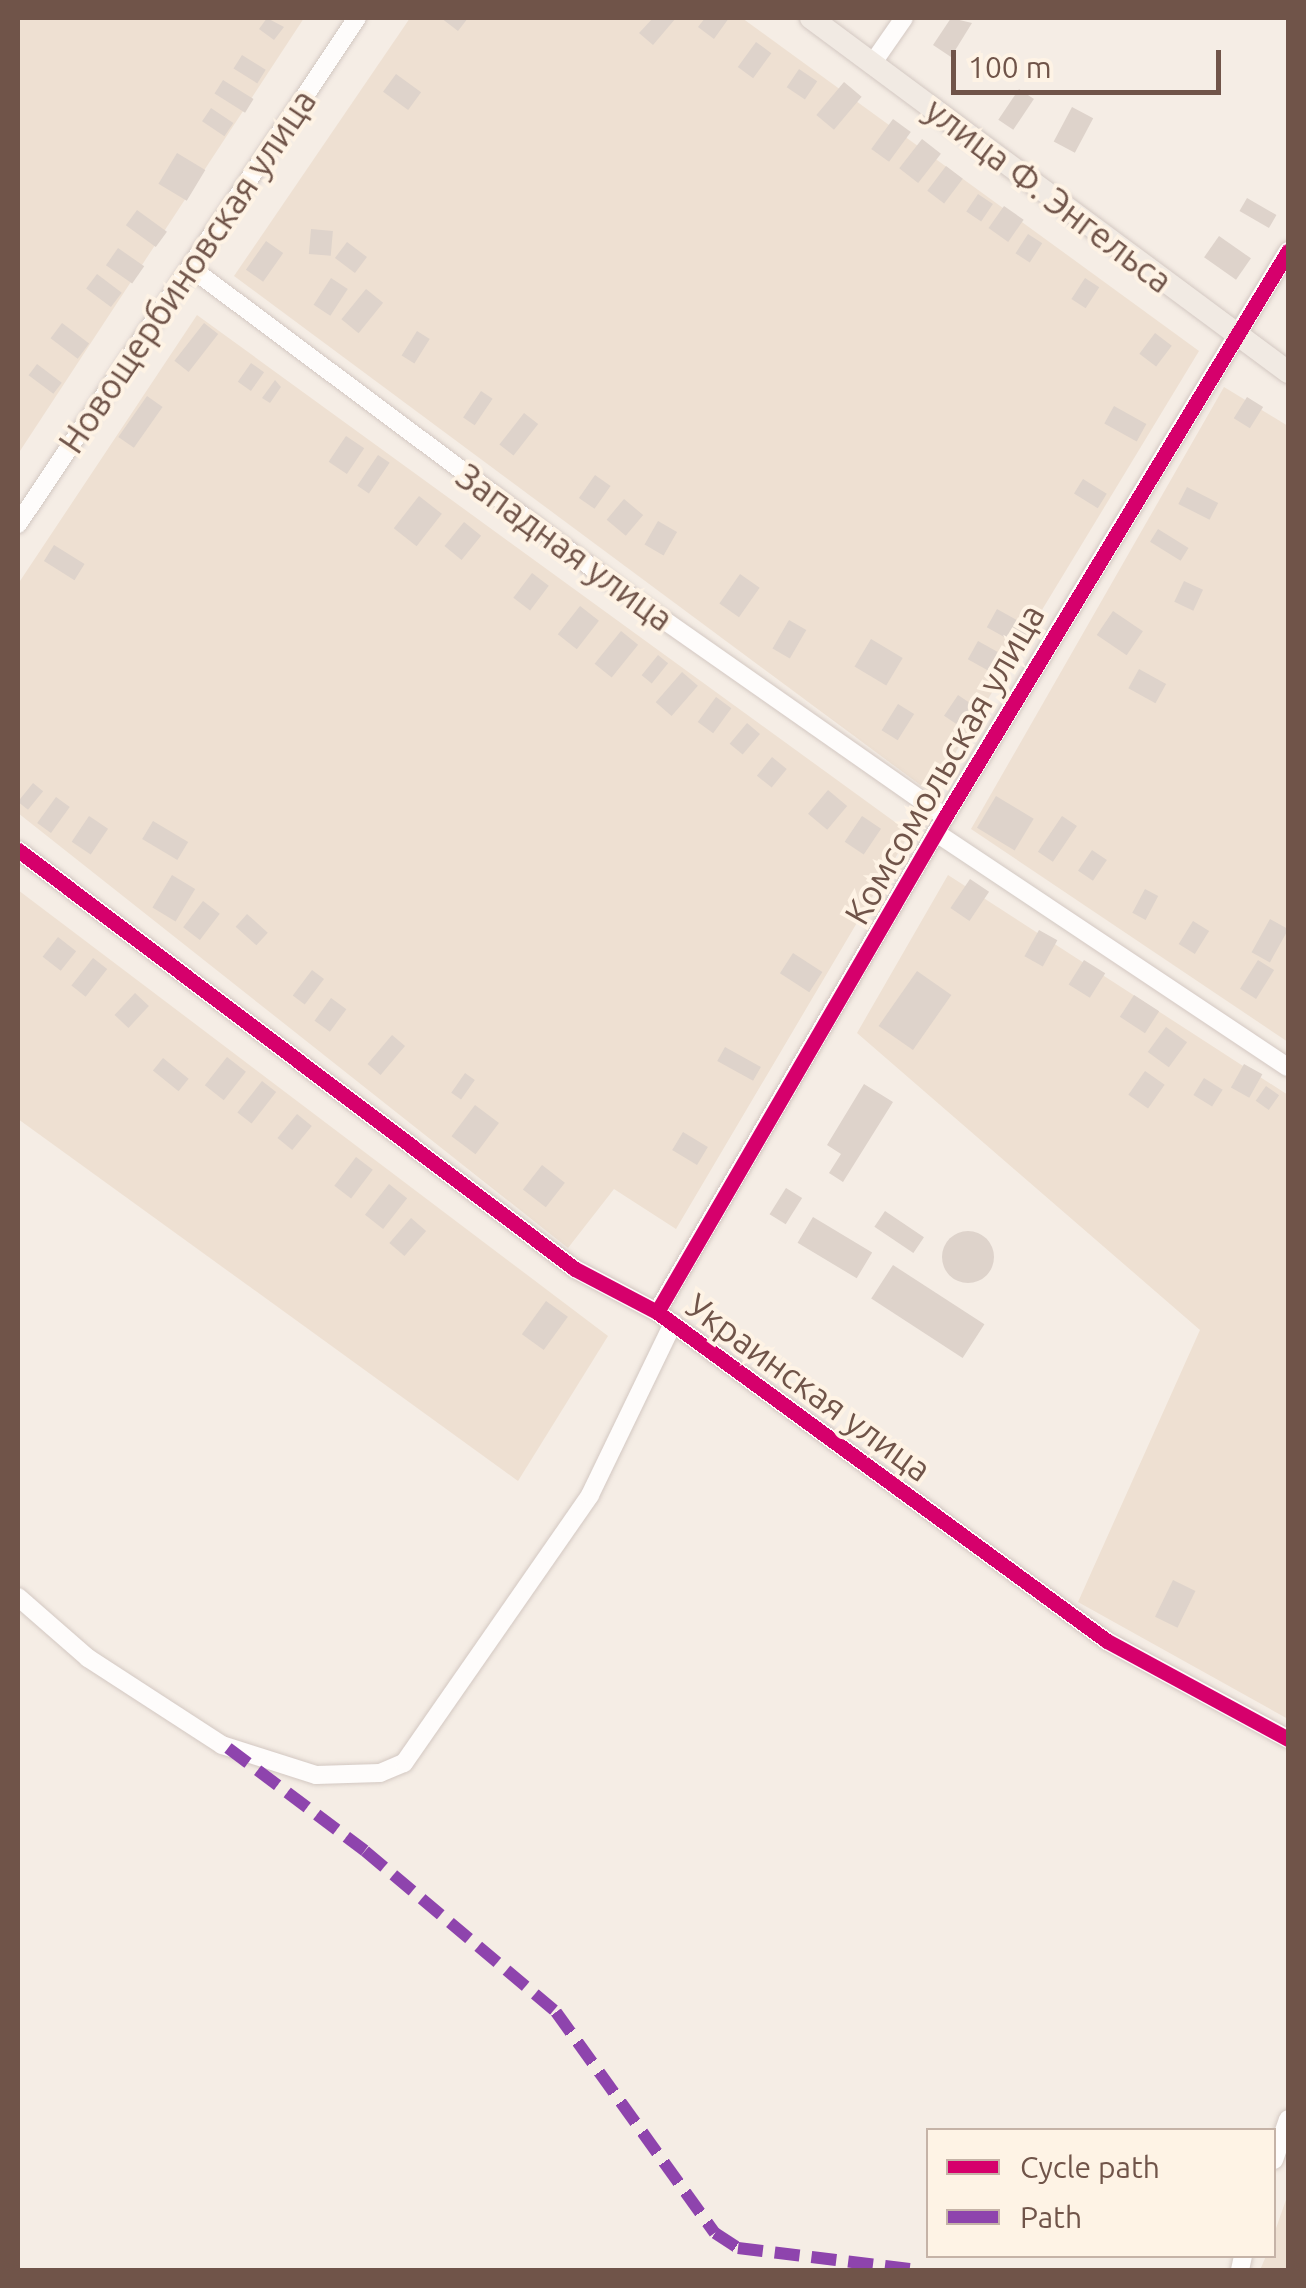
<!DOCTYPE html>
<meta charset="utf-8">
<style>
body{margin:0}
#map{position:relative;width:1306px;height:2288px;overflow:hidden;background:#f5ede5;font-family:Ubuntu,sans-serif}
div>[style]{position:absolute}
.residential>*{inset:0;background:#eee0d2}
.building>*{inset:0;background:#ded3cb;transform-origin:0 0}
.round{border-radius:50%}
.roads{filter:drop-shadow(0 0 2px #d3c8c2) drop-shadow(0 0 2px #d3c8c2)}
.minor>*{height:18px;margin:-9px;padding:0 9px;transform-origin:9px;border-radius:9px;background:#fefcfb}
.major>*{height:22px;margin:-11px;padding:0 11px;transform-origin:11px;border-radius:11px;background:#f1eae3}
.quiet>*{height:12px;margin-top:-6px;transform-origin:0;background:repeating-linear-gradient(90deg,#8e44ad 0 25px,transparent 0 37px)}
.cycleway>*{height:15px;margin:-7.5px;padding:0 7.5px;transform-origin:7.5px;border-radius:7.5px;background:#d6006c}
span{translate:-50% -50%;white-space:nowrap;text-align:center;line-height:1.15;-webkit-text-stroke:8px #fef3e5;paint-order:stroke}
.street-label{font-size:35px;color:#705449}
.frame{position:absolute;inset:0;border:20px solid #705449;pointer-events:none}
.legend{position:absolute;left:926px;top:2128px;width:350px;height:130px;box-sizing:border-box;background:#fef3e5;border:2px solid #c5b3a7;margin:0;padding:12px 18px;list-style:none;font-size:30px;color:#705449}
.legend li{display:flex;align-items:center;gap:20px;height:50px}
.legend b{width:50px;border:2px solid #c5b3a7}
.scale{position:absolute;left:951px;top:50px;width:270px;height:45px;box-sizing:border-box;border:5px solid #705449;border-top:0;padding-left:12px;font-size:30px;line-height:35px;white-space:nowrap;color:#705449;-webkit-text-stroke:8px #fef3e5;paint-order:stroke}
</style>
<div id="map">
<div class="residential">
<i style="clip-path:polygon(18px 18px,304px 18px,18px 454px)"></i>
<i style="clip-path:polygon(410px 18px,742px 18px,1199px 351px,931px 793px,234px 276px)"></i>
<i style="clip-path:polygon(197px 315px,910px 833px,676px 1229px,614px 1189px,568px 1248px,18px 813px,18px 584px)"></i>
<i style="clip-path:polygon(1224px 387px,1288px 426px,1288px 1042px,971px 829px)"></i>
<i style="clip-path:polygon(948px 875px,1288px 1095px,1288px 1719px,1078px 1602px,1200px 1330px,857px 1033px)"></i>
<i style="clip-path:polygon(18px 890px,608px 1336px,518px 1481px,18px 1119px)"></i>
<i style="clip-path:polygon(1288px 2194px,1288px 2270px,1260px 2270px,1266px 2256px,1274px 2256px,1274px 2234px)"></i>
</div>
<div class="building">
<i style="clip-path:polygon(267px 18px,284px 27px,274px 40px,259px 29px)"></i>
<i style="clip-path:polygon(441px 18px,468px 18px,458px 31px)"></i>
<i style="clip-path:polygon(653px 18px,676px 18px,653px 45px,639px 33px)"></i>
<i style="clip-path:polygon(705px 18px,729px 18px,714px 39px,698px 27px)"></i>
<i style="clip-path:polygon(951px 18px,972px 23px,951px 57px,933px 45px)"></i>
<i style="left:756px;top:42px;width:19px;height:31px;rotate:36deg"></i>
<i style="left:242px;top:55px;width:28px;height:16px;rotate:32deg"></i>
<i style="left:799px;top:69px;width:22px;height:22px;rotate:34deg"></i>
<i style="left:396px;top:74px;width:31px;height:22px;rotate:36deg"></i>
<i style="left:223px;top:80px;width:36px;height:16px;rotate:32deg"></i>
<i style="left:844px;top:82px;width:23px;height:43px;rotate:40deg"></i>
<i style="left:1019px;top:89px;width:18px;height:37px;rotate:34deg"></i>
<i style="left:1072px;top:107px;width:24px;height:39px;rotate:28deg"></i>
<i style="left:211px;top:108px;width:27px;height:16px;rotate:34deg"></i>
<i style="left:893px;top:119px;width:22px;height:37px;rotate:36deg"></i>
<i style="left:922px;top:139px;width:24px;height:37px;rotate:38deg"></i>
<i style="left:177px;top:153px;width:33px;height:36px;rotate:31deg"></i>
<i style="left:946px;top:166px;width:21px;height:31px;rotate:37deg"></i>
<i style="left:978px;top:194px;width:18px;height:21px;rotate:34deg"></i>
<i style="left:1247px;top:198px;width:34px;height:15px;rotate:30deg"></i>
<i style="left:1004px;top:206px;width:24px;height:27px;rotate:35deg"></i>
<i style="left:137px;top:210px;width:37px;height:19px;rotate:36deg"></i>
<i style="left:311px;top:229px;width:22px;height:25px;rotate:5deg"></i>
<i style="left:1028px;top:234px;width:17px;height:23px;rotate:33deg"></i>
<i style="left:1219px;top:236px;width:39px;height:26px;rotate:35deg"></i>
<i style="left:266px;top:241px;width:21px;height:35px;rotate:35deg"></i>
<i style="left:347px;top:242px;width:25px;height:20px;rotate:37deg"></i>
<i style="left:118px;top:248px;width:32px;height:21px;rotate:35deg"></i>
<i style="left:97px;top:274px;width:31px;height:18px;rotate:37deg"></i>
<i style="left:331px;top:278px;width:20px;height:32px;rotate:33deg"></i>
<i style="left:1085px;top:278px;width:17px;height:25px;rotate:33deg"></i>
<i style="left:366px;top:289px;width:22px;height:39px;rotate:39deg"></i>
<i style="left:62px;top:323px;width:34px;height:19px;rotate:37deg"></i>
<i style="left:204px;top:323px;width:18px;height:48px;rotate:38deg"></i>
<i style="left:417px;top:331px;width:15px;height:29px;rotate:32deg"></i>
<i style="left:1155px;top:333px;width:21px;height:26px;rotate:37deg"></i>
<i style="left:251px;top:363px;width:16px;height:23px;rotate:35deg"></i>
<i style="left:37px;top:364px;width:31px;height:14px;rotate:37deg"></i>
<i style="clip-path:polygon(275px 380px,281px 387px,270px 403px,262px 398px)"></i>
<i style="left:481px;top:391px;width:14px;height:32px;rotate:34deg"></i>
<i style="left:147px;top:396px;width:19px;height:50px;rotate:35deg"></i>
<i style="left:1247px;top:397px;width:19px;height:25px;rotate:32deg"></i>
<i style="left:1114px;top:406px;width:37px;height:20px;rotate:29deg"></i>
<i style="left:524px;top:413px;width:18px;height:40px;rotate:38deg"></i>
<i style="left:346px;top:436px;width:22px;height:31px;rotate:34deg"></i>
<i style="left:378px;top:455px;width:14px;height:37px;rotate:34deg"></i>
<i style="left:595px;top:475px;width:19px;height:28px;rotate:35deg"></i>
<i style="left:1083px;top:479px;width:28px;height:17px;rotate:32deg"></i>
<i style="left:1187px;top:487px;width:35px;height:19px;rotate:27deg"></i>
<i style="left:419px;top:496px;width:29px;height:41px;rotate:38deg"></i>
<i style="left:624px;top:499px;width:25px;height:27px;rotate:40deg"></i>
<i style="left:658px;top:521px;width:22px;height:27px;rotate:30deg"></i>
<i style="left:464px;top:522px;width:22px;height:31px;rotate:39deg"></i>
<i style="left:1158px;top:529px;width:36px;height:15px;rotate:32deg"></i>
<i style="left:54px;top:545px;width:36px;height:19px;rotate:32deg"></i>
<i style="left:532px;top:573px;width:21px;height:31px;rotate:37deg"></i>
<i style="left:740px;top:574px;width:24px;height:36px;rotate:35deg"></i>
<i style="left:1184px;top:581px;width:21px;height:23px;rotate:25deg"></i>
<i style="left:580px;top:606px;width:24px;height:36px;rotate:38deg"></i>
<i style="left:997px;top:609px;width:38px;height:21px;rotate:29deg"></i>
<i style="left:1113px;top:611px;width:36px;height:29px;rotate:34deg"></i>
<i style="left:789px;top:620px;width:20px;height:33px;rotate:30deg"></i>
<i style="left:621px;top:631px;width:22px;height:42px;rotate:39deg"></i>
<i style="left:871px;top:639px;width:37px;height:32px;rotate:31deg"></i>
<i style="left:978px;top:641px;width:38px;height:21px;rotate:29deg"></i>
<i style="left:658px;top:655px;width:13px;height:26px;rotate:39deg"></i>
<i style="left:1139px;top:669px;width:31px;height:22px;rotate:29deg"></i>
<i style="left:682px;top:672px;width:21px;height:40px;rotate:41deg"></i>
<i style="left:958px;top:695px;width:18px;height:25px;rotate:34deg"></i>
<i style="left:716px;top:697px;width:19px;height:31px;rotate:36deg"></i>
<i style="left:898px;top:704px;width:19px;height:31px;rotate:32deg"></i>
<i style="left:747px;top:723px;width:17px;height:27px;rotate:40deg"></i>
<i style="left:772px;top:757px;width:19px;height:24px;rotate:39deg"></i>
<i style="left:33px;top:783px;width:13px;height:24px;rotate:39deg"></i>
<i style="left:828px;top:790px;width:25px;height:31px;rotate:40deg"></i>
<i style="left:996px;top:796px;width:44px;height:37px;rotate:31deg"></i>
<i style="left:56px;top:797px;width:17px;height:32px;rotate:36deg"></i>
<i style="left:89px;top:816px;width:23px;height:31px;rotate:34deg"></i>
<i style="left:862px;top:816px;width:23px;height:31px;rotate:34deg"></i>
<i style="left:1062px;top:816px;width:18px;height:43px;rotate:34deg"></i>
<i style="left:153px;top:821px;width:41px;height:21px;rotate:31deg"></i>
<i style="left:1092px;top:850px;width:18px;height:25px;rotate:34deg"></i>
<i style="left:172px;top:875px;width:27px;height:38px;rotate:31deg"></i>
<i style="left:970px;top:879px;width:23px;height:35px;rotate:34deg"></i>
<i style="left:1145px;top:889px;width:15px;height:27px;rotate:28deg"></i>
<i style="left:203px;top:901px;width:21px;height:33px;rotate:37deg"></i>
<i style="left:247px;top:914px;width:28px;height:17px;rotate:42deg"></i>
<i style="left:1270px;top:919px;width:21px;height:38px;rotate:29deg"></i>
<i style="left:1193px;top:921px;width:19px;height:27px;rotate:32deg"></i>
<i style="left:1039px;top:930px;width:21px;height:30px;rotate:29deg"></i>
<i style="left:58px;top:937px;width:23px;height:25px;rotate:38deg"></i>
<i style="left:793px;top:953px;width:35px;height:24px;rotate:33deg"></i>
<i style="left:93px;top:958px;width:18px;height:35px;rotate:38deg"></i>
<i style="left:1084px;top:960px;width:25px;height:29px;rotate:32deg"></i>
<i style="left:1258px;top:960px;width:19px;height:34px;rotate:32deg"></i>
<i style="left:312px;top:970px;width:15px;height:32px;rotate:37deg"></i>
<i style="left:917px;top:971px;width:42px;height:67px;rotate:35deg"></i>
<i style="left:135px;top:993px;width:19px;height:30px;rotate:43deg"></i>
<i style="left:1134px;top:995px;width:30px;height:26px;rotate:33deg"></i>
<i style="left:331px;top:998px;width:19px;height:28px;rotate:36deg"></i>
<i style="left:1166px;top:1027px;width:26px;height:31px;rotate:36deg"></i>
<i style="left:392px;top:1035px;width:17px;height:38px;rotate:40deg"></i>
<i style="left:725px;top:1047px;width:41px;height:16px;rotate:29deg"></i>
<i style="left:227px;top:1057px;width:24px;height:36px;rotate:38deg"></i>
<i style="left:163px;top:1058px;width:33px;height:16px;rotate:39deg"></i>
<i style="left:1244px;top:1064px;width:21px;height:27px;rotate:29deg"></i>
<i style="left:1145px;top:1071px;width:24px;height:29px;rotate:35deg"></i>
<i style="left:465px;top:1073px;width:12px;height:24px;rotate:35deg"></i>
<i style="left:1204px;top:1078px;width:22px;height:20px;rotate:32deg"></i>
<i style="left:262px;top:1081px;width:18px;height:40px;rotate:38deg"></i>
<i style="clip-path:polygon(864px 1084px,893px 1102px,843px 1182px,829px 1173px,841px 1154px,827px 1145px)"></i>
<i style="left:1266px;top:1086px;width:16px;height:18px;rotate:35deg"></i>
<i style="left:475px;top:1105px;width:30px;height:39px;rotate:37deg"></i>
<i style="left:297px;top:1114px;width:19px;height:31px;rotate:39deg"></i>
<i style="left:683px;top:1132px;width:29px;height:21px;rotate:31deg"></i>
<i style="left:356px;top:1157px;width:21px;height:36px;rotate:37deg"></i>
<i style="left:542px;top:1165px;width:29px;height:31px;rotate:38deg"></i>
<i style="left:389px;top:1184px;width:23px;height:39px;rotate:38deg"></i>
<i style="left:786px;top:1188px;width:19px;height:31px;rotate:32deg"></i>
<i style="left:885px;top:1211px;width:47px;height:19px;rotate:34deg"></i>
<i style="left:813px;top:1217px;width:69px;height:30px;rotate:31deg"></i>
<i style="left:411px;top:1218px;width:20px;height:33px;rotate:41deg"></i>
<i class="round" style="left:942px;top:1231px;width:52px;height:52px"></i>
<i style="left:893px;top:1265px;width:109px;height:40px;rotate:33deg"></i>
<i style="left:546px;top:1301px;width:27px;height:41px;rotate:36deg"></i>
<i style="left:1173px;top:1580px;width:25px;height:41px;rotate:26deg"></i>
</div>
<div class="roads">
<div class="minor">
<i style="left:872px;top:64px;width:56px;rotate:-55.2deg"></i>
<i style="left:191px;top:268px;width:553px;rotate:36.77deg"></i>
<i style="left:634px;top:599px;width:380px;rotate:35deg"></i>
<i style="left:18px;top:524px;width:609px;rotate:-56.18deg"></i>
<i style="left:938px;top:834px;width:420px;rotate:33.7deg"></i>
<i style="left:18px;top:850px;width:697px;rotate:36.95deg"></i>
<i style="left:575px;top:1269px;width:93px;rotate:27.7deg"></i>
<i style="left:657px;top:1312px;width:557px;rotate:36.17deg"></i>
<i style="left:1107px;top:1641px;width:206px;rotate:28.4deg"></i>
<i style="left:657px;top:1312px;width:573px;rotate:-59.81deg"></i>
<i style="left:945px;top:817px;width:662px;rotate:-58.78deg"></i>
<i style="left:18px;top:1597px;width:93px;rotate:41.1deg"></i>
<i style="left:88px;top:1658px;width:160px;rotate:33deg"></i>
<i style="left:222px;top:1745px;width:99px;rotate:17.7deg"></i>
<i style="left:316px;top:1775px;width:64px;rotate:-1.8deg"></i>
<i style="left:380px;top:1773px;width:26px;rotate:-23deg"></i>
<i style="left:404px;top:1763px;width:326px;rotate:-55.2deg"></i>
<i style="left:590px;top:1495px;width:191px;rotate:-64.2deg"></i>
<i style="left:1274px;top:2160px;width:43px;rotate:-71.1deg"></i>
<i style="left:1240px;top:2270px;width:14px;rotate:-78deg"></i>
</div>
<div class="major">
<i style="left:811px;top:18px;width:594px;rotate:36.58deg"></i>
</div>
</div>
<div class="quiet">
<i style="left:228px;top:1748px;width:171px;rotate:36.9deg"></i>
<i style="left:365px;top:1851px;width:250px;rotate:40.1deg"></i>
<i style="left:556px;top:2012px;width:272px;rotate:54.3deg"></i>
<i style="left:715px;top:2233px;width:27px;rotate:33deg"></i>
<i style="left:738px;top:2248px;width:179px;rotate:7deg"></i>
</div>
<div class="cycleway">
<i style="left:18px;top:850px;width:697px;rotate:36.95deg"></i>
<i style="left:575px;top:1269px;width:93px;rotate:27.7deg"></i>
<i style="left:657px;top:1312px;width:557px;rotate:36.17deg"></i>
<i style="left:1107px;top:1641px;width:206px;rotate:28.4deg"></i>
<i style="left:657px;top:1312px;width:573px;rotate:-59.81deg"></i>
<i style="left:945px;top:817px;width:662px;rotate:-58.78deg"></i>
</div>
<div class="street-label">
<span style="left:1049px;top:195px;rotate:37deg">улица Ф. Энгельса</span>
<span style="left:187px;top:271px;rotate:-56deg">Новощербиновская улица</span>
<span style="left:565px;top:547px;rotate:36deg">Западная улица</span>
<span style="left:944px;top:764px;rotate:-60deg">Комсомольская улица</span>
<span style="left:809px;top:1387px;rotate:36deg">Украинская улица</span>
</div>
<div class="frame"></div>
<ul class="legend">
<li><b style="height:12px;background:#d6006c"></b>Cycle path</li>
<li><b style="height:12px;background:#8e44ad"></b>Path</li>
</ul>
<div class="scale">100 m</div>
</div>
